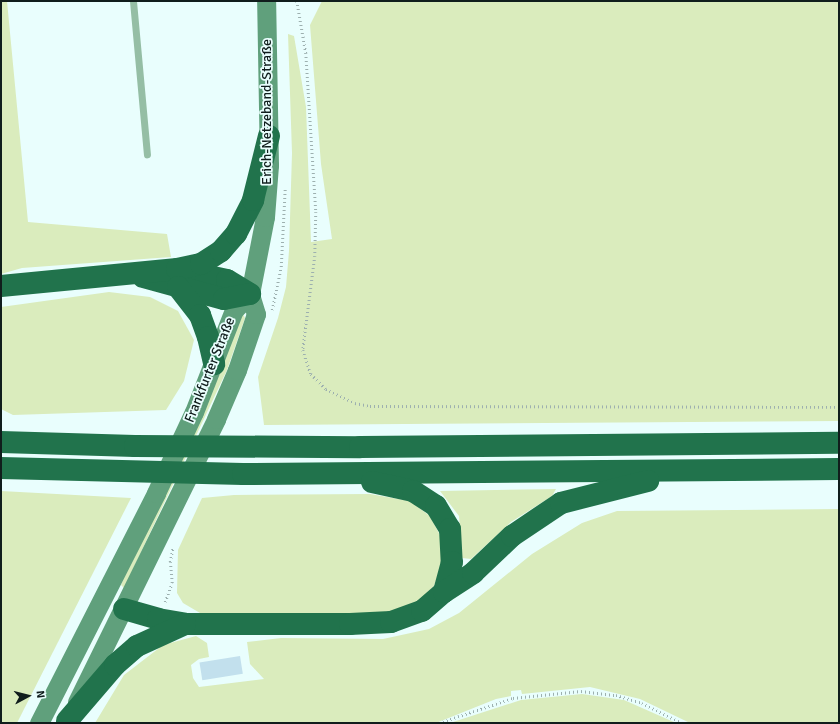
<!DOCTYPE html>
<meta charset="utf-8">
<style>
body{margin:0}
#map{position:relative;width:840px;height:724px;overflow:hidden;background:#e9fefd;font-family:Signika,sans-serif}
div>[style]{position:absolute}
.green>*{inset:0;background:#daecbd}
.building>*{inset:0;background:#c2e0ed;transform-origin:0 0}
.path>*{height:2.5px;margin-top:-1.25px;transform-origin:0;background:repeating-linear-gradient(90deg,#9db0af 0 1px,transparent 0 4px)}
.lane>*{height:7px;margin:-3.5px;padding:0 3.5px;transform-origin:3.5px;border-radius:3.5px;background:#95bea5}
.secondary>*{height:19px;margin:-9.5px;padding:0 9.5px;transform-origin:9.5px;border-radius:9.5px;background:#60a07c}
.highway>*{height:22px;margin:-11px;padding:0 11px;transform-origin:11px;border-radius:11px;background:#21734c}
span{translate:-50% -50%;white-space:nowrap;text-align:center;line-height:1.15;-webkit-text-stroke:3.5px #e9fefd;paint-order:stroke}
.street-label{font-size:14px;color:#101d1c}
.frame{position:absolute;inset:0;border:2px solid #101d1c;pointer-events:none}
.north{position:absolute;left:8px;top:676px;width:40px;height:40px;-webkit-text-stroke:3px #e9fefd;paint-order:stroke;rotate:83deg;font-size:11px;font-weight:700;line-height:16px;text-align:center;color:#101d1c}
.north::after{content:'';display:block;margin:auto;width:14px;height:18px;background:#101d1c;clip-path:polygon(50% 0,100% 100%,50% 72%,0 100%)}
</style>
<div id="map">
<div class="green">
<i style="clip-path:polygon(1px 1px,7px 1px,28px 222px,167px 234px,171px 257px,22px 268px,1px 274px)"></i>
<i style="clip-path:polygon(322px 1px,839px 1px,839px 421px,264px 425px,258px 377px,278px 318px,286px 287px,289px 251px,292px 153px,288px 34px,294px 36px,306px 107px,311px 242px,332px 239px,321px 164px,310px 25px)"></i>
<i style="clip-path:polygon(109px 292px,150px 297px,178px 311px,194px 340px,184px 381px,166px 410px,13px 415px,1px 409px,1px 307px)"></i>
<i style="clip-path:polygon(243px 314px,245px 318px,227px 370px,124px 588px,121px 585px,125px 574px,198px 422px)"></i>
<i style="clip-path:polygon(556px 489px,552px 496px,511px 522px,471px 559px,462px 558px,459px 516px,440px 491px)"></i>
<i style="clip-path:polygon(1px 491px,131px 498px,17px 723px,1px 723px)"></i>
<i style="clip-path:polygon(370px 494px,410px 501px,430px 516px,442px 539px,443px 562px,434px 586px,418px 602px,396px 611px,362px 614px,226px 617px,200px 613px,183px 603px,177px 593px,178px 550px,202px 498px,234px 495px)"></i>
<i style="clip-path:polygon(839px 509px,839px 723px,690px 723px,640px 699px,590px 687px,522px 694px,521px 690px,511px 691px,511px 696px,496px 699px,436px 723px,95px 723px,124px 675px,163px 645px,196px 636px,207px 643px,209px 657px,199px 659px,191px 665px,193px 678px,199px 687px,264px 679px,250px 664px,247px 642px,281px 638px,383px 639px,429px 629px,459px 613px,532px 554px,582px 523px,617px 511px)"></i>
<i style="clip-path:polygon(582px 694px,624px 700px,676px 723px,450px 723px,521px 700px)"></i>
</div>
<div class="building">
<i style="left:240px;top:656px;width:18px;height:41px;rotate:81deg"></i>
</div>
<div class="path">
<i style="left:297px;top:1px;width:53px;rotate:80.2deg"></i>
<i style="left:306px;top:53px;width:159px;rotate:86.4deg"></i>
<i style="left:316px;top:212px;width:44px;rotate:91.3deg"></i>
<i style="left:315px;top:256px;width:95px;rotate:97.3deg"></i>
<i style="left:303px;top:350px;width:25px;rotate:72deg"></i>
<i style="left:311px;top:374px;width:21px;rotate:45deg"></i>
<i style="left:326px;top:389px;width:32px;rotate:26deg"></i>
<i style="left:355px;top:403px;width:15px;rotate:11deg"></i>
<i style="left:370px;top:406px;width:469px;rotate:0.1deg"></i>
<i style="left:272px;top:310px;width:44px;rotate:-78.2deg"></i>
<i style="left:281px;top:267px;width:79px;rotate:-87.1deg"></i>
<i style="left:165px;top:602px;width:20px;rotate:-70deg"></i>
<i style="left:172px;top:583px;width:21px;rotate:-95deg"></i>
<i style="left:170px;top:562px;width:15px;rotate:-79deg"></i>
<i style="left:439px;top:723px;width:78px;rotate:-18.7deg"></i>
<i style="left:513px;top:698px;width:68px;rotate:-5.9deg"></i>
<i style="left:581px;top:691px;width:35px;rotate:7deg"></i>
<i style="left:616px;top:695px;width:27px;rotate:17deg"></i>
<i style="left:642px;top:703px;width:45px;rotate:26.6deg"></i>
</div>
<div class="lane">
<i style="left:133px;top:1px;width:154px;rotate:84.8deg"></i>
</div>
<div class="secondary">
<i style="left:77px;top:702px;width:315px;rotate:-63.8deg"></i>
<i style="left:216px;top:419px;width:53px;rotate:-66.8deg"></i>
<i style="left:237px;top:370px;width:59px;rotate:-71.3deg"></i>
<i style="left:256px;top:314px;width:21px;rotate:-107deg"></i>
<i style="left:250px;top:294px;width:78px;rotate:-79deg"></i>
<i style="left:265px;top:217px;width:52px;rotate:-85.6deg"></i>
<i style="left:269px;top:165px;width:164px;rotate:-91deg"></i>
<i style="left:39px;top:723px;width:258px;rotate:-63deg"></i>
<i style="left:156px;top:493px;width:89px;rotate:-64.9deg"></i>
<i style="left:194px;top:412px;width:110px;rotate:-68.6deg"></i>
<i style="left:234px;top:310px;width:23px;rotate:-45deg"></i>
</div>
<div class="highway">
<i style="left:181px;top:270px;width:47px;rotate:12.3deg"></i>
<i style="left:227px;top:280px;width:27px;rotate:31deg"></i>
<i style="left:143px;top:277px;width:84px;rotate:15.2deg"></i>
<i style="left:224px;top:299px;width:26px;rotate:-11deg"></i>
<i style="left:1px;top:286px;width:177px;rotate:-5.5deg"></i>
<i style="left:177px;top:269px;width:25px;rotate:-12deg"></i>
<i style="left:201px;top:264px;width:24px;rotate:-33deg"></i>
<i style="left:221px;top:251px;width:23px;rotate:-49deg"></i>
<i style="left:236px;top:234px;width:38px;rotate:-63deg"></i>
<i style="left:253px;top:200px;width:66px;rotate:-76deg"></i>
<i style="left:178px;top:287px;width:36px;rotate:52deg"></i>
<i style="left:200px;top:315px;width:23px;rotate:70deg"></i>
<i style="left:208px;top:337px;width:28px;rotate:77deg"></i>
<i style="left:1px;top:442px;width:134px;rotate:1.7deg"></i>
<i style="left:135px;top:446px;width:225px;rotate:0.3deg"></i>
<i style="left:360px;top:447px;width:479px;rotate:-0.5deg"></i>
<i style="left:1px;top:468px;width:242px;rotate:1.4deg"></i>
<i style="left:243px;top:474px;width:596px;rotate:-0.48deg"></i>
<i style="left:372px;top:482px;width:42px;rotate:12.4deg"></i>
<i style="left:413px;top:491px;width:27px;rotate:33deg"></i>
<i style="left:436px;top:506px;width:27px;rotate:59deg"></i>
<i style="left:450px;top:529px;width:33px;rotate:87deg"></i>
<i style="left:452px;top:562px;width:31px;rotate:105deg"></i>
<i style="left:124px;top:609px;width:35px;rotate:16deg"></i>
<i style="left:158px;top:619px;width:27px;rotate:10deg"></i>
<i style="left:185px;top:624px;width:165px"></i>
<i style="left:350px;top:624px;width:41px;rotate:-2.8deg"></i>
<i style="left:391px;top:622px;width:33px;rotate:-20deg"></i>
<i style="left:422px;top:611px;width:29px;rotate:-41deg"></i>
<i style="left:444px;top:592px;width:35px;rotate:-33deg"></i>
<i style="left:473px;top:573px;width:54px;rotate:-43.5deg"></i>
<i style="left:512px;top:536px;width:59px;rotate:-34deg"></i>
<i style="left:561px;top:503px;width:90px;rotate:-14.2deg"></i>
<i style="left:67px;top:721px;width:74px;rotate:-49.4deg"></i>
<i style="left:115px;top:665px;width:29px;rotate:-41deg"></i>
<i style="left:137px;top:646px;width:53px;rotate:-24.6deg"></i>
</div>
<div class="street-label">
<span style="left:267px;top:112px;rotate:-90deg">Erich-Netzeband-Straße</span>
<span style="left:210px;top:370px;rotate:-68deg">Frankfurter Straße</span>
</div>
<div class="frame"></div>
<div class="north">N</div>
</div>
